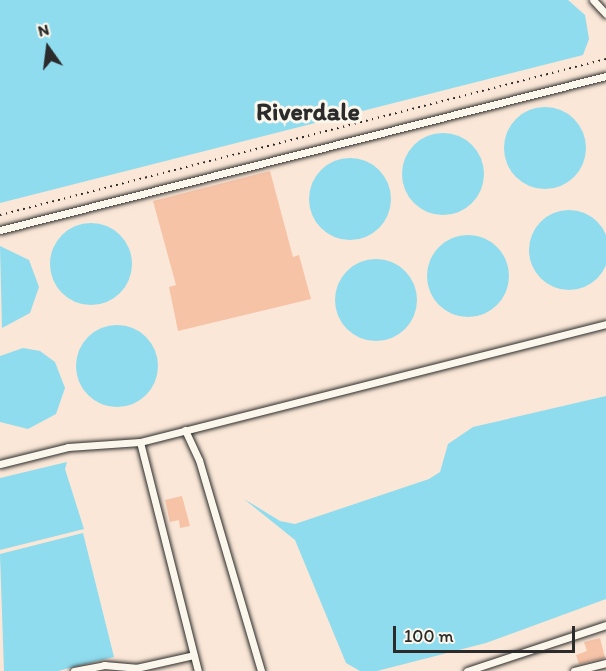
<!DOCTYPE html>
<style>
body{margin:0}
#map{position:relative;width:606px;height:671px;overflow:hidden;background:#fae7d7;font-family:Itim,sans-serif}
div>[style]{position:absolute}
.water>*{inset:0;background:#8fdcee}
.round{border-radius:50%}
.building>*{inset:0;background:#f6c3a7}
.path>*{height:2px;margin-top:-1px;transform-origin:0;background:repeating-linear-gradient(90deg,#2b2b2b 0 1.5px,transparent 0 6px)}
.roads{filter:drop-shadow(0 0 2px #2b2b2b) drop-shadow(0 0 2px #2b2b2b)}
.service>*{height:7px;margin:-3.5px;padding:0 3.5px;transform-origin:3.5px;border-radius:3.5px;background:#fbf7ec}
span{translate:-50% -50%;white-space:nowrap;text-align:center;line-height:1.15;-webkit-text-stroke:6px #fbf7ec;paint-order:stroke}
.district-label{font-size:26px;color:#2b2b2b;font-weight:700}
.north{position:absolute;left:18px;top:18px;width:60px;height:60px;-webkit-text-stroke:4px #fbf7ec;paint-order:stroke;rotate:346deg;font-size:16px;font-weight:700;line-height:24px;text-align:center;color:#2b2b2b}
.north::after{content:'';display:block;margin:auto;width:21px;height:27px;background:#2b2b2b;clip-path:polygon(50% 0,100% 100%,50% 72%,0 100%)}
.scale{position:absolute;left:393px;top:626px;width:182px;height:27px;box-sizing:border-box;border:3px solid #2b2b2b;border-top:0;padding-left:8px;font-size:18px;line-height:21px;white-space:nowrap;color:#2b2b2b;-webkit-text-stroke:4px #fbf7ec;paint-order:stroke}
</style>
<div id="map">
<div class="water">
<i style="clip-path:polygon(0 0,568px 0,585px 15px,589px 39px,583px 55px,0 203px)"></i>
<i class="round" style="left:504px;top:107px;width:82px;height:82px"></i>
<i class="round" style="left:402px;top:133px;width:82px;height:82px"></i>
<i class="round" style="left:309px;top:158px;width:82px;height:82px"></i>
<i class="round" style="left:529px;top:210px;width:80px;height:80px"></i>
<i class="round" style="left:50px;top:223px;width:82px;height:82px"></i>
<i class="round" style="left:427px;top:235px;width:82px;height:82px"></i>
<i style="clip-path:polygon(0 246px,29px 260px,39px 287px,30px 313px,2px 328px)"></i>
<i class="round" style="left:335px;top:259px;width:82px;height:82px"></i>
<i class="round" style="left:76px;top:325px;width:82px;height:82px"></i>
<i style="clip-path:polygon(23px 348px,40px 351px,55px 362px,65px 388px,56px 414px,28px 429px,0 422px,0 356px)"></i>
<i style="clip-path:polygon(606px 396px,606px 599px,486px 643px,377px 671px,360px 671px,346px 663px,295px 540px,244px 499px,280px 521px,295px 524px,429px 479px,440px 472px,448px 444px,473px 427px)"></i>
<i style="clip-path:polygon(67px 462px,65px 469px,84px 529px,0 550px,0 478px)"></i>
<i style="clip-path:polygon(83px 533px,114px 657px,58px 671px,4px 671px,0 554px)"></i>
</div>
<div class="building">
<i style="clip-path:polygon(270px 171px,293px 257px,299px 255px,311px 299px,178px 331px,169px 287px,176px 285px,153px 201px)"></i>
<i style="clip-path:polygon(182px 496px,190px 526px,180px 528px,179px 520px,170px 522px,165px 500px)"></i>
<i style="clip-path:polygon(600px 638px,605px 658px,579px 664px,576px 655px,587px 651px,584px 642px)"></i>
</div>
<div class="path">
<i style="left:0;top:215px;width:626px;rotate:-14.44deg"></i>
</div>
<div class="roads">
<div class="service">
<i style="left:593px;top:0;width:19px;rotate:47deg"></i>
<i style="left:0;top:230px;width:625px;rotate:-14.26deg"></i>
<i style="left:185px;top:430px;width:33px;rotate:65deg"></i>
<i style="left:199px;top:460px;width:220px;rotate:73.6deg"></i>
<i style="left:140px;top:442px;width:236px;rotate:75.8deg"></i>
<i style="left:0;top:464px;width:70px;rotate:-14deg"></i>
<i style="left:68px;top:447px;width:72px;rotate:-4deg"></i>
<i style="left:140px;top:442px;width:481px;rotate:-14.2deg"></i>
<i style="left:74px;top:671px;width:31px;rotate:-11deg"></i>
<i style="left:104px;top:665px;width:32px;rotate:5deg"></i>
<i style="left:136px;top:668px;width:59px;rotate:-12.6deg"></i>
<i style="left:467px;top:671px;width:146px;rotate:-18.3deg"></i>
<i style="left:574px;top:671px;width:33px;rotate:-14deg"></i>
</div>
</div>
<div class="district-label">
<span style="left:308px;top:112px">Riverdale</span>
</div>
<div class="north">N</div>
<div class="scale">100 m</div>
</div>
